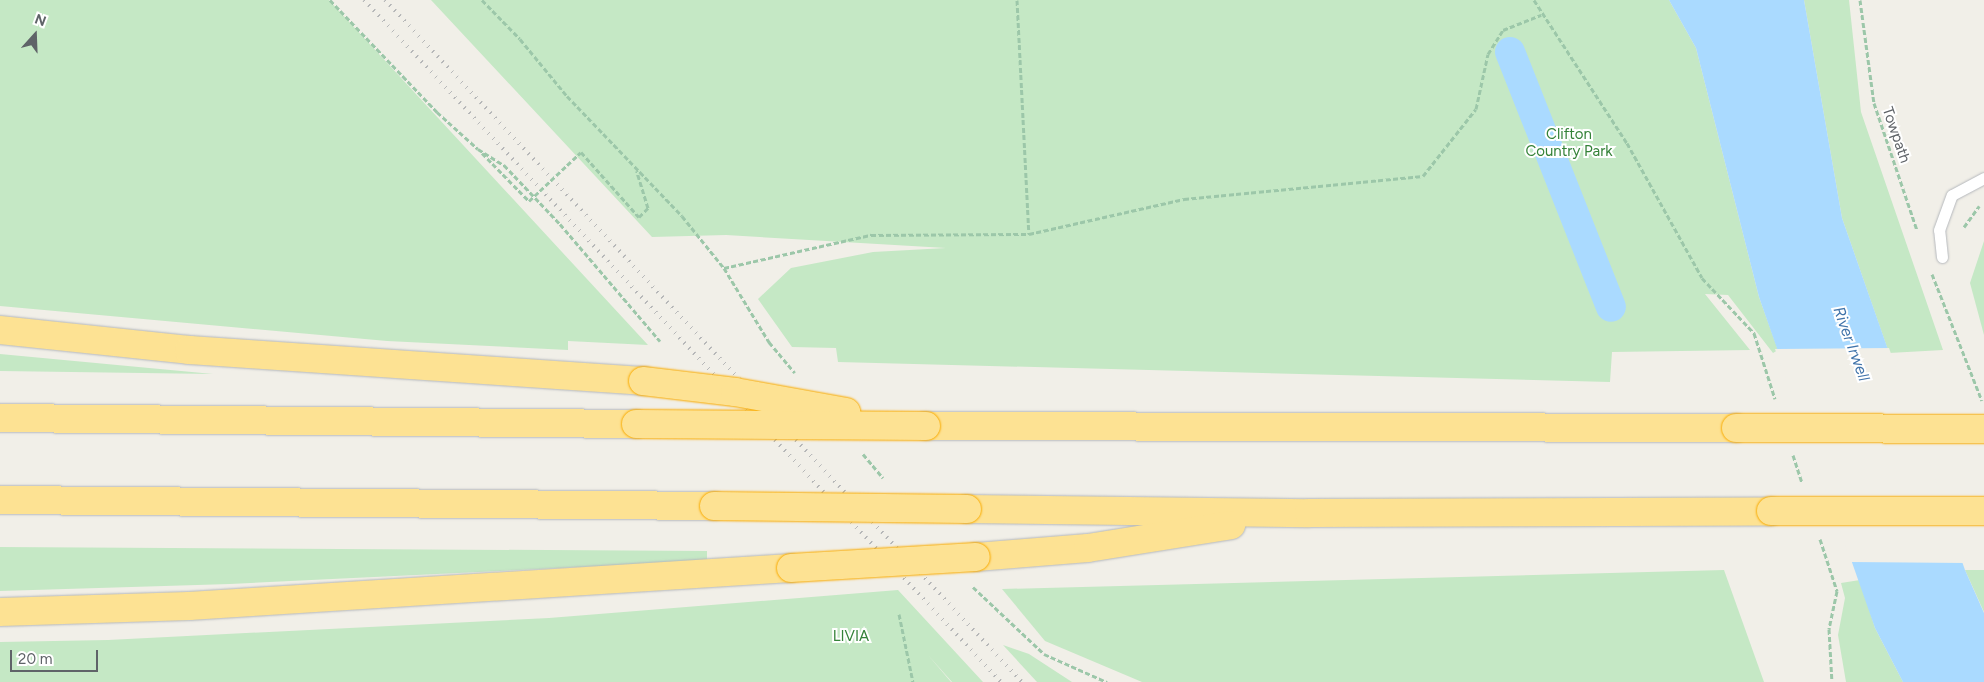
<!DOCTYPE html>
<style>
body{margin:0}
#map{position:relative;width:1984px;height:682px;overflow:hidden;background:#f1efe8;font-family:Figtree,sans-serif}
div>[style]{position:absolute}
.green>*{inset:0;background:#c5e8c5}
.water>*{inset:0;background:#aadaff}
.pier>*{inset:0;background:#f1efe8}
.canal>*{height:30px;margin:-15px;padding:0 15px;transform-origin:15px;border-radius:15px;background:#aadaff}
.path>*{height:3px;margin-top:-1.5px;transform-origin:0;background:repeating-linear-gradient(90deg,#9cc7a9 0 5px,transparent 0 7.5px)}
.roads{filter:drop-shadow(0 0 1px #b5b8bc) drop-shadow(0 0 1px #b5b8bc)}
.lane>*{height:11px;margin:-5.5px;padding:0 5.5px;transform-origin:5.5px;border-radius:5.5px;background:#fff}
.highway>*{height:28px;margin:-14px;padding:0 14px;transform-origin:14px;border-radius:14px;background:#fde293}
.rail>*{height:4px;margin-top:-2px;transform-origin:0;background:repeating-linear-gradient(90deg,#b6b7b8 0 1px,transparent 0 7px)}
.path-bridge>*{height:3px;margin-top:-1.5px;transform-origin:0;background:repeating-linear-gradient(90deg,#9cc7a9 0 5px,transparent 0 7.5px)}
.bridges{filter:drop-shadow(0 0 1px #f9ab00) drop-shadow(0 0 1px #f9ab00)}
.highway-bridge>*{height:28px;margin:-14px;padding:0 14px;transform-origin:14px;border-radius:14px;background:#fde293}
span{translate:-50% -50%;white-space:nowrap;text-align:center;line-height:1.15;-webkit-text-stroke:4px #fff;paint-order:stroke}
.park-label{font-size:15px;color:#348238}
.street-label{font-size:15px;color:#5f6368}
.water-label{font-size:16px;color:#4174aa;font-style:italic}
.north{position:absolute;left:10px;top:10px;width:50px;height:50px;-webkit-text-stroke:4px #fff;paint-order:stroke;rotate:20deg;font-size:14px;font-weight:700;line-height:20px;text-align:center;color:#5f6368}
.north::after{content:'';display:block;margin:auto;width:18px;height:22px;background:#5f6368;clip-path:polygon(50% 0,100% 100%,50% 72%,0 100%)}
.scale{position:absolute;left:10px;top:650px;width:88px;height:22px;box-sizing:border-box;border:2px solid #5f6368;border-top:0;padding-left:6px;font-size:15px;line-height:18px;white-space:nowrap;color:#5f6368;-webkit-text-stroke:4px #fff;paint-order:stroke}
</style>
<div id="map">
<div class="green">
<i style="clip-path:polygon(0 0,329px 0,648px 345px,568px 341px,568px 350px,387px 341px,0 306px)"></i>
<i style="clip-path:polygon(431px 0,1669px 0,1696px 48px,1759px 297px,1778px 350px,1773px 353px,1728px 295px,1705px 294px,1750px 350px,1612px 352px,1610px 382px,838px 362px,836px 348px,792px 347px,758px 299px,791px 268px,873px 252px,946px 248px,726px 235px,652px 237px)"></i>
<i style="clip-path:polygon(1804px 0,1849px 0,1861px 112px,1943px 350px,1889px 353px,1842px 218px)"></i>
<i style="clip-path:polygon(1984px 241px,1984px 335px,1970px 283px)"></i>
<i style="clip-path:polygon(0 354px,213px 374px,0 371px)"></i>
<i style="clip-path:polygon(0 547px,707px 551px,707px 561px,230px 584px,0 591px)"></i>
<i style="clip-path:polygon(1724px 570px,1764px 682px,1142px 682px,1045px 641px,1002px 589px)"></i>
<i style="clip-path:polygon(1965px 570px,1984px 570px,1984px 612px)"></i>
<i style="clip-path:polygon(1860px 580px,1875px 628px,1903px 682px,1846px 682px,1838px 635px,1845px 598px,1841px 583px)"></i>
<i style="clip-path:polygon(898px 590px,983px 682px,952px 682px,928px 655px,951px 682px,0 682px,0 642px,108px 640px,549px 618px)"></i>
<i style="clip-path:polygon(1003px 645px,1029px 654px,1072px 682px,1037px 682px)"></i>
</div>
<div class="water">
<i style="clip-path:polygon(1669px 0,1804px 0,1842px 218px,1965px 570px,1984px 613px,1984px 682px,1903px 682px,1875px 628px,1759px 297px,1696px 48px)"></i>
</div>
<div class="pier">
<i style="clip-path:polygon(1889px 348px,1965px 563px,1851px 562px,1775px 349px)"></i>
</div>
<div class="canal">
<i style="left:1510px;top:52px;width:274px;rotate:68.4deg"></i>
</div>
<div class="path">
<i style="left:330px;top:0;width:155px;rotate:46.3deg"></i>
<i style="left:437px;top:112px;width:55px;rotate:42.1deg"></i>
<i style="left:478px;top:149px;width:31px;rotate:32deg"></i>
<i style="left:504px;top:165px;width:81px;rotate:46.5deg"></i>
<i style="left:560px;top:224px;width:154px;rotate:49.5deg"></i>
<i style="left:482px;top:0;width:54px;rotate:45.7deg"></i>
<i style="left:520px;top:39px;width:74px;rotate:50.5deg"></i>
<i style="left:567px;top:96px;width:166px;rotate:46.2deg"></i>
<i style="left:682px;top:216px;width:67px;rotate:51.1deg"></i>
<i style="left:724px;top:268px;width:87px;rotate:58.7deg"></i>
<i style="left:769px;top:342px;width:40px;rotate:50deg"></i>
<i style="left:1017px;top:0;width:234px;rotate:87.1deg"></i>
<i style="left:1534px;top:0;width:171px;rotate:57deg"></i>
<i style="left:1627px;top:143px;width:154px;rotate:60.9deg"></i>
<i style="left:1702px;top:278px;width:76px;rotate:46.6deg"></i>
<i style="left:1754px;top:333px;width:69px;rotate:72.3deg"></i>
<i style="left:1860px;top:0;width:104px;rotate:82.3deg"></i>
<i style="left:1874px;top:103px;width:134px;rotate:71.3deg"></i>
<i style="left:581px;top:152px;width:87px;rotate:48.3deg"></i>
<i style="left:639px;top:217px;width:13px;rotate:-45deg"></i>
<i style="left:648px;top:208px;width:39px;rotate:-107deg"></i>
<i style="left:482px;top:153px;width:67px;rotate:45.6deg"></i>
<i style="left:1964px;top:227px;width:26px;rotate:-54deg"></i>
<i style="left:724px;top:268px;width:151px;rotate:-12.7deg"></i>
<i style="left:871px;top:235px;width:158px;rotate:-0.4deg"></i>
<i style="left:1029px;top:234px;width:159px;rotate:-12.7deg"></i>
<i style="left:1184px;top:199px;width:240px;rotate:-5.5deg"></i>
<i style="left:1423px;top:176px;width:85px;rotate:-51.7deg"></i>
<i style="left:1476px;top:109px;width:56px;rotate:-77.7deg"></i>
<i style="left:1488px;top:54px;width:28px;rotate:-58deg"></i>
<i style="left:1503px;top:30px;width:41px;rotate:-21.5deg"></i>
<i style="left:1932px;top:274px;width:136px;rotate:68.5deg"></i>
<i style="left:863px;top:454px;width:31px;rotate:50deg"></i>
<i style="left:1793px;top:455px;width:29px;rotate:72deg"></i>
<i style="left:1820px;top:539px;width:55px;rotate:71.9deg"></i>
<i style="left:1837px;top:591px;width:39px;rotate:102deg"></i>
<i style="left:1829px;top:629px;width:53px;rotate:86.8deg"></i>
<i style="left:973px;top:587px;width:98px;rotate:43.3deg"></i>
<i style="left:1044px;top:654px;width:69px;rotate:24deg"></i>
<i style="left:899px;top:614px;width:69px;rotate:78.4deg"></i>
</div>
<div class="roads">
<div class="lane">
<i style="left:1942px;top:257px;width:27px;rotate:-96deg"></i>
<i style="left:1939px;top:230px;width:37px;rotate:-70deg"></i>
<i style="left:1952px;top:195px;width:36px;rotate:-28deg"></i>
</div>
<div class="highway">
<i style="left:0;top:330px;width:190px;rotate:6deg"></i>
<i style="left:189px;top:350px;width:455px;rotate:3.9deg"></i>
<i style="left:0;top:418px;width:636px;rotate:0.54deg"></i>
<i style="left:926px;top:426px;width:810px;rotate:0.14deg"></i>
<i style="left:0;top:500px;width:714px;rotate:0.48deg"></i>
<i style="left:967px;top:509px;width:342px;rotate:0.7deg"></i>
<i style="left:1309px;top:513px;width:462px;rotate:-0.2deg"></i>
<i style="left:976px;top:557px;width:112px;rotate:-4.6deg"></i>
<i style="left:1088px;top:548px;width:145px;rotate:-9.1deg"></i>
<i style="left:0;top:612px;width:189px;rotate:-1.8deg"></i>
<i style="left:189px;top:606px;width:603px;rotate:-3.61deg"></i>
</div>
</div>
<div class="rail">
<i style="left:364px;top:0;width:933px;rotate:46.95deg"></i>
<i style="left:385px;top:0;width:933px;rotate:46.95deg"></i>
</div>
<div class="path-bridge">
<i style="left:529px;top:201px;width:71px;rotate:-43.3deg"></i>
</div>
<div class="bridges">
<div class="highway-bridge">
<i style="left:643px;top:381px;width:93px;rotate:6.8deg"></i>
<i style="left:735px;top:392px;width:113px;rotate:10.2deg"></i>
<i style="left:636px;top:424px;width:290px;rotate:0.4deg"></i>
<i style="left:1736px;top:428px;width:248px;rotate:0.2deg"></i>
<i style="left:714px;top:506px;width:253px;rotate:0.7deg"></i>
<i style="left:1771px;top:511px;width:213px"></i>
<i style="left:791px;top:568px;width:185px;rotate:-3.4deg"></i>
</div>
</div>
<div class="park-label">
<span style="left:1569px;top:143px">Clifton<br>Country Park</span>
<span style="left:851px;top:637px">LIVIA</span>
</div>
<div class="street-label">
<span style="left:1896px;top:135px;rotate:71deg">Towpath</span>
</div>
<div class="water-label">
<span style="left:1851px;top:344px;rotate:70deg">River Irwell</span>
</div>
<div class="north">N</div>
<div class="scale">20 m</div>
</div>
